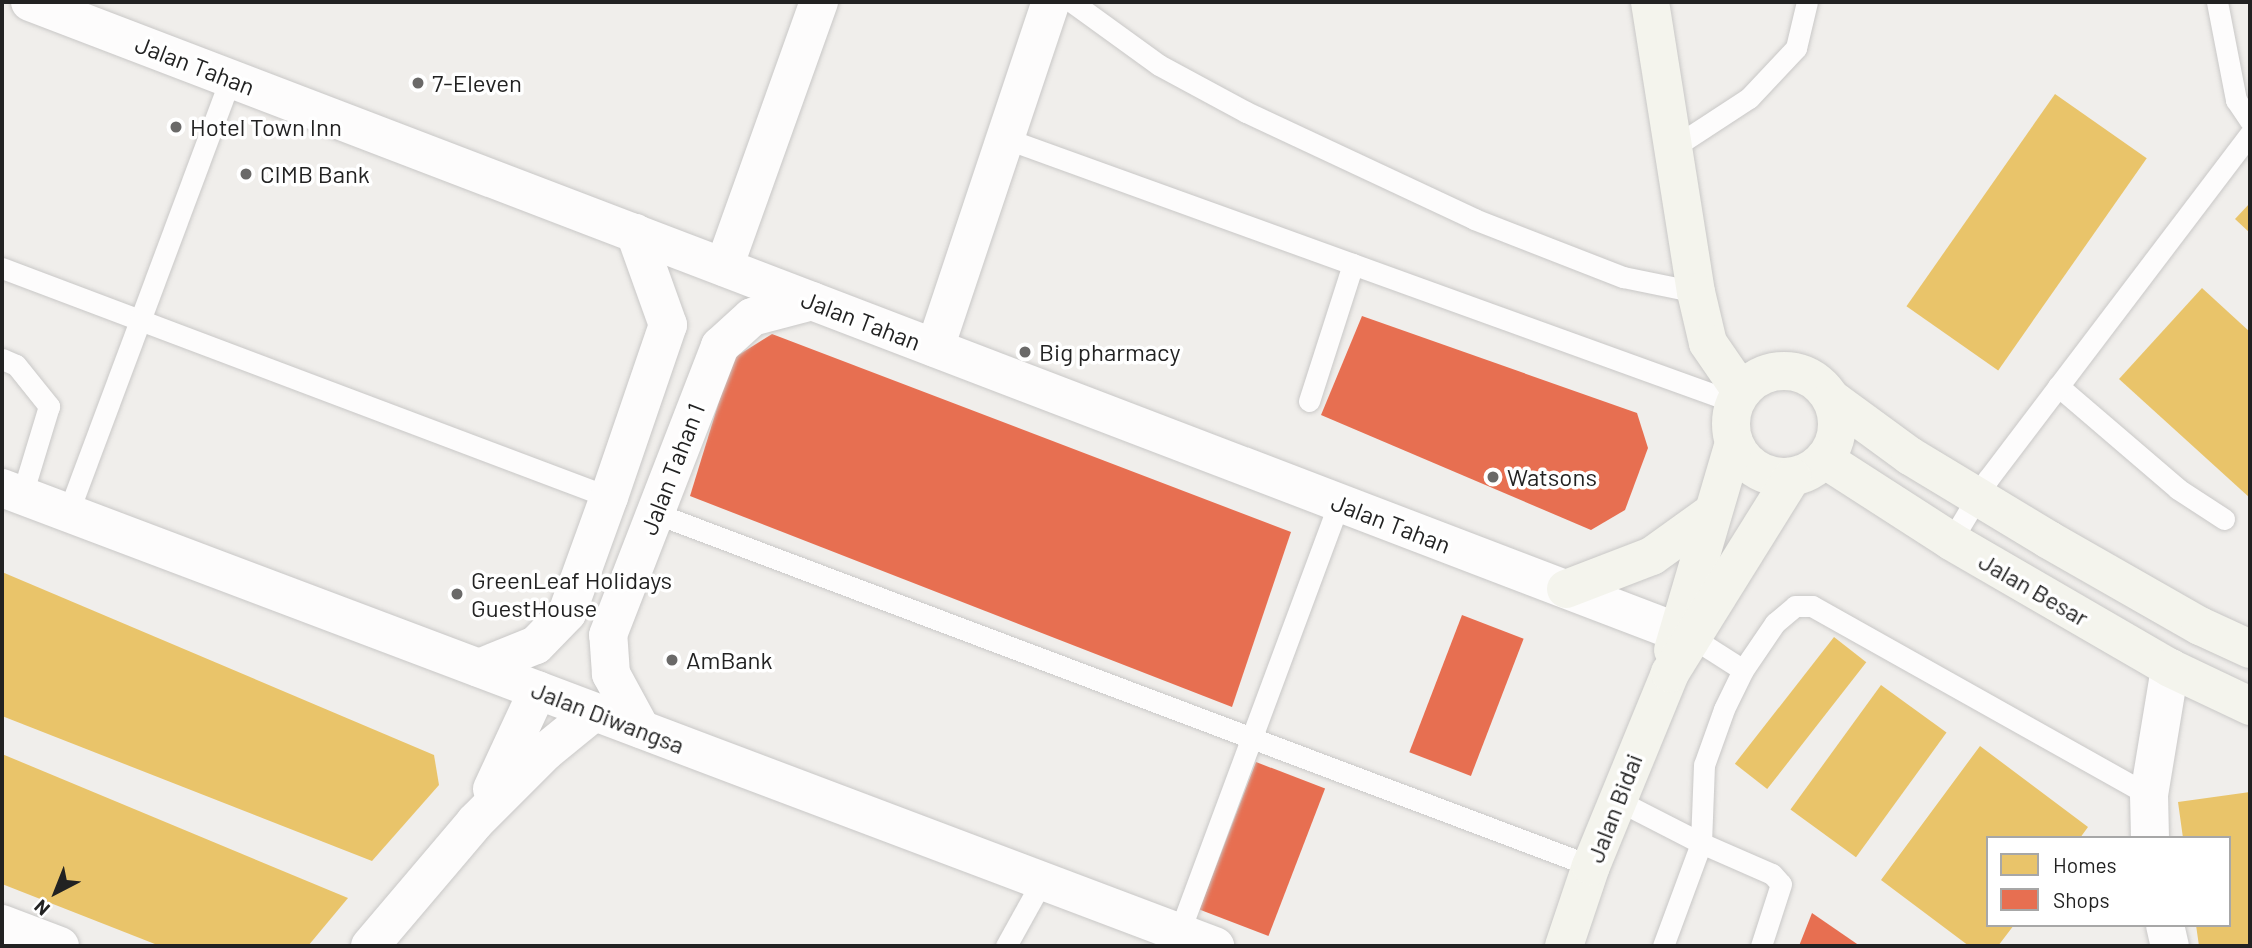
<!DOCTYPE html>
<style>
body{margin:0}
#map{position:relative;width:2252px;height:948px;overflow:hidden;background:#f0eeeb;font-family:Barlow,sans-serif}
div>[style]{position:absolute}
.homes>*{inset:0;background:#e9c46a;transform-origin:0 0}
.shops>*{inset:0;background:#e76f51;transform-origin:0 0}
.roads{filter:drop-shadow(0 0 2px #c9c8c7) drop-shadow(0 0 2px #c9c8c7)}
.lane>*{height:21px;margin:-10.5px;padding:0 10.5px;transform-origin:10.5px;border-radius:10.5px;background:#fdfcfc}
.street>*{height:38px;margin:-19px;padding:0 19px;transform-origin:19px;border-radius:19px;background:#fdfcfc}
.secondary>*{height:38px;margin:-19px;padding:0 19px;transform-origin:19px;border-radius:19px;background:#f4f4ed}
.secondary>.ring{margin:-19px;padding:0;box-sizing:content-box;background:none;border:38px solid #f4f4ed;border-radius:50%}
.dots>*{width:19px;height:19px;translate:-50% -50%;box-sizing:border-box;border:4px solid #fff;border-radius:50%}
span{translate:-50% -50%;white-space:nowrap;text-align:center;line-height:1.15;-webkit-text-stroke:7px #fff;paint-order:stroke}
.street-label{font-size:24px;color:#222}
.poi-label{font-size:24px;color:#222}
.left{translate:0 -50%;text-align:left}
.frame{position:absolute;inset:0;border:4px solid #222;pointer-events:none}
.legend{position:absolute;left:1986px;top:836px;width:245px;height:91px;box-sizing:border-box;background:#fff;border:2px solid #a7a7a7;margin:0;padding:9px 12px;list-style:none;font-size:21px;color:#222}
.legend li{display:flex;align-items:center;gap:14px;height:35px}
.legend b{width:35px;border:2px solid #a7a7a7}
.north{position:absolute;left:21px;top:857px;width:70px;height:70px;-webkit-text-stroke:5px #fff;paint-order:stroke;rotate:222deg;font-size:19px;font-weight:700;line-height:28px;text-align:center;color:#222}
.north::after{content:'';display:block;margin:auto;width:24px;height:32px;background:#222;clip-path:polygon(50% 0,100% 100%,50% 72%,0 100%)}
</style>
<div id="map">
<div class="homes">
<i style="left:2055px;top:94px;width:112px;height:259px;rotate:35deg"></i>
<i style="clip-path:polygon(2250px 203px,2250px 233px,2235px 219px)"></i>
<i style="clip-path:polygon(2202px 288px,2250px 332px,2250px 498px,2119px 379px)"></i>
<i style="clip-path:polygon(2px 572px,434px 755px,439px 785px,372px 861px,2px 716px)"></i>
<i style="left:1834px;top:637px;width:41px;height:161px;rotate:38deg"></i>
<i style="left:1881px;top:685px;width:81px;height:154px;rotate:36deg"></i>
<i style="clip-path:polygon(1980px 746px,2088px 827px,2080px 838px,1988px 838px,1988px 925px,2014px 925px,1998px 946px,1969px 946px,1881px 880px)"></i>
<i style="clip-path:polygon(2px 754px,348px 898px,308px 946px,160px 946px,2px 884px)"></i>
<i style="clip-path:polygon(2250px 792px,2250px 946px,2199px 946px,2196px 925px,2229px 925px,2229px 838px,2183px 838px,2178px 802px)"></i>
</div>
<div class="shops">
<i style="clip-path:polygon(1362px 316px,1637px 413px,1648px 448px,1625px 510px,1591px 530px,1321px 415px)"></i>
<i style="clip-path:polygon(772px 334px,1291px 532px,1232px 707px,690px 496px,732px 359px)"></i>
<i style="left:1462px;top:615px;width:66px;height:147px;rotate:21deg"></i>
<i style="left:1256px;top:762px;width:74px;height:158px;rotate:21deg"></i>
<i style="clip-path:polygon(1812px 913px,1860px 946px,1799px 946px)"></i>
</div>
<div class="roads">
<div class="lane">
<i style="left:1072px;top:2px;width:107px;rotate:35.9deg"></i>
<i style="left:1159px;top:65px;width:99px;rotate:28.4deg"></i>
<i style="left:1246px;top:112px;width:252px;rotate:25.1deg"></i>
<i style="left:1474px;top:219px;width:160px;rotate:21.3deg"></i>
<i style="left:1623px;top:277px;width:75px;rotate:11.6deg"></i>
<i style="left:2217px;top:2px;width:100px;rotate:79deg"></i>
<i style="left:2236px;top:100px;width:25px;rotate:56deg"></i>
<i style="left:1007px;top:139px;width:773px;rotate:19.89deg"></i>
<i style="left:1674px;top:147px;width:90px;rotate:-33.2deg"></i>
<i style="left:1749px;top:98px;width:69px;rotate:-46.8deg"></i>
<i style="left:1796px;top:48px;width:47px;rotate:-76.6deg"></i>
<i style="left:2px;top:268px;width:649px;rotate:20.67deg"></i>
<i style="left:2px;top:359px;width:15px;rotate:23deg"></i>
<i style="left:16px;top:365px;width:53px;rotate:51.2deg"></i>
<i style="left:49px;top:406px;width:93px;rotate:106.9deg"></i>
<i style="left:2058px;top:386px;width:158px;rotate:40.6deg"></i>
<i style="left:2178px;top:489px;width:55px;rotate:33.1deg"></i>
<i style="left:1309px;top:401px;width:144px;rotate:-72.2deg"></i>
<i style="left:68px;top:513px;width:463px;rotate:-69.5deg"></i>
<i style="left:655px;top:513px;width:1000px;rotate:20.66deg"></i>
<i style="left:1951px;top:541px;width:72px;rotate:-59.2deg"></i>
<i style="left:1988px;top:479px;width:433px;rotate:-52.8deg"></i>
<i style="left:1693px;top:638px;width:59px;rotate:32.6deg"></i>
<i style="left:1617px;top:800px;width:94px;rotate:27.1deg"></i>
<i style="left:1701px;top:843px;width:78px;rotate:-87.8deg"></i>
<i style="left:1704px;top:765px;width:59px;rotate:-70.3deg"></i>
<i style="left:1724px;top:709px;width:43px;rotate:-64deg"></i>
<i style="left:1743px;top:670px;width:57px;rotate:-55.8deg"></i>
<i style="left:1775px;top:623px;width:26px;rotate:-40deg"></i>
<i style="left:1795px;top:606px;width:17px"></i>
<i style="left:1812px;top:606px;width:386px;rotate:29.3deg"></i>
<i style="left:1181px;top:941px;width:8px;rotate:-104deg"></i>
<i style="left:1179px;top:933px;width:459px;rotate:-69.6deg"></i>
<i style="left:1006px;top:946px;width:74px;rotate:-61deg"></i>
<i style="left:1663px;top:946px;width:110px;rotate:-69.7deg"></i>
<i style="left:1701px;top:843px;width:77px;rotate:23.6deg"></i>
<i style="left:1772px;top:874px;width:13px;rotate:48deg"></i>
<i style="left:1781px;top:884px;width:65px;rotate:107.9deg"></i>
</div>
<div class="street">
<i style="left:30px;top:2px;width:1780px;rotate:20.93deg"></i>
<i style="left:724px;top:267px;width:282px;rotate:-70.3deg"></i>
<i style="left:935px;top:348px;width:365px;rotate:-71.5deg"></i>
<i style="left:2px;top:488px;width:1297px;rotate:20.69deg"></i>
<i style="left:479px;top:668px;width:61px;rotate:-22deg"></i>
<i style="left:536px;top:645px;width:45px;rotate:-45.9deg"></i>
<i style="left:567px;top:613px;width:123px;rotate:-70.1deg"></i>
<i style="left:609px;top:497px;width:182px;rotate:-71.1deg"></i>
<i style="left:668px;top:325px;width:98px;rotate:-109.7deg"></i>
<i style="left:641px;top:729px;width:63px;rotate:-118.6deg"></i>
<i style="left:611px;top:674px;width:39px;rotate:-94deg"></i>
<i style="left:608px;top:635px;width:310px;rotate:-68.8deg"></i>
<i style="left:720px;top:346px;width:43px;rotate:-42.2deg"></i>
<i style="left:752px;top:317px;width:62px;rotate:-14.9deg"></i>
<i style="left:492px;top:789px;width:109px;rotate:-65.1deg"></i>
<i style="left:2150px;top:838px;width:43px;rotate:-91.3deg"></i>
<i style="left:2149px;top:795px;width:129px;rotate:-80.6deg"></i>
<i style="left:2px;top:924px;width:62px;rotate:20.8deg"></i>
<i style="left:2165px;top:925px;width:22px;rotate:77deg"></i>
<i style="left:370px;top:946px;width:162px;rotate:-49.7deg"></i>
<i style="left:475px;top:822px;width:99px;rotate:-45deg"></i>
<i style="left:545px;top:752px;width:63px;rotate:-39.2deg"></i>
</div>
<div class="secondary">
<i style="left:1650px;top:2px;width:294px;rotate:81deg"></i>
<i style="left:1696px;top:292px;width:52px;rotate:76.8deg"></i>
<i style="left:1708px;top:343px;width:58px;rotate:55.5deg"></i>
<i class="ring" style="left:1731px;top:371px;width:68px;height:68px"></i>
<i style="left:1832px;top:399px;width:97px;rotate:36.2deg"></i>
<i style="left:1910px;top:456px;width:162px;rotate:31.1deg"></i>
<i style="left:2049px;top:540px;width:174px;rotate:29.7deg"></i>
<i style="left:2200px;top:626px;width:55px;rotate:24.7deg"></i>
<i style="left:1824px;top:459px;width:151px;rotate:32.8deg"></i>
<i style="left:1951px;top:541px;width:253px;rotate:30.1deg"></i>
<i style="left:2170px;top:668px;width:89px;rotate:25.4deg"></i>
<i style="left:1566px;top:589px;width:92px;rotate:-21deg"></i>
<i style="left:1652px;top:556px;width:75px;rotate:-35.8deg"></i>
<i style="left:1673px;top:650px;width:216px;rotate:-73.6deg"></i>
<i style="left:1564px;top:946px;width:84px;rotate:-71.4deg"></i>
<i style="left:1591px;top:866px;width:209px;rotate:-67.7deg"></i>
<i style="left:1670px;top:673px;width:231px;rotate:-58.1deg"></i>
</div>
</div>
<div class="dots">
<i style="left:418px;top:83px;background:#6a6968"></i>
<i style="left:176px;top:127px;background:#6a6968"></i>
<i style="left:246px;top:174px;background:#6a6968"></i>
<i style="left:1025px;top:352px;background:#6a6968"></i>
<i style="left:1493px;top:477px;background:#6a6968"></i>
<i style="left:457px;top:594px;background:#6a6968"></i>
<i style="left:672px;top:660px;background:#6a6968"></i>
</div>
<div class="street-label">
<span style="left:195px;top:65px;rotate:21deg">Jalan Tahan</span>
<span style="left:861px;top:320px;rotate:21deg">Jalan Tahan</span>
<span style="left:672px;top:469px;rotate:-69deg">Jalan Tahan 1</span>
<span style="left:1391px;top:523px;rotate:21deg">Jalan Tahan</span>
<span style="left:2034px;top:589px;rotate:30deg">Jalan Besar</span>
<span style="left:608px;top:717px;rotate:21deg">Jalan Diwangsa</span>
<span style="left:1614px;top:808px;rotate:-69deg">Jalan Bidai</span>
</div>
<div class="poi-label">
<span class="left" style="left:432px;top:83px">7-Eleven</span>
<span class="left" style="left:190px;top:127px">Hotel Town Inn</span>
<span class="left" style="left:260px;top:174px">CIMB Bank</span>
<span class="left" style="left:1039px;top:352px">Big pharmacy</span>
<span class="left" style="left:1507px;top:477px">Watsons</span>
<span class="left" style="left:471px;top:594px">GreenLeaf Holidays<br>GuestHouse</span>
<span class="left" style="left:686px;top:660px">AmBank</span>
</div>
<div class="frame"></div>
<ul class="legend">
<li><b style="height:19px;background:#e9c46a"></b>Homes</li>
<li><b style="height:19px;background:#e76f51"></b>Shops</li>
</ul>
<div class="north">N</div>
</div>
